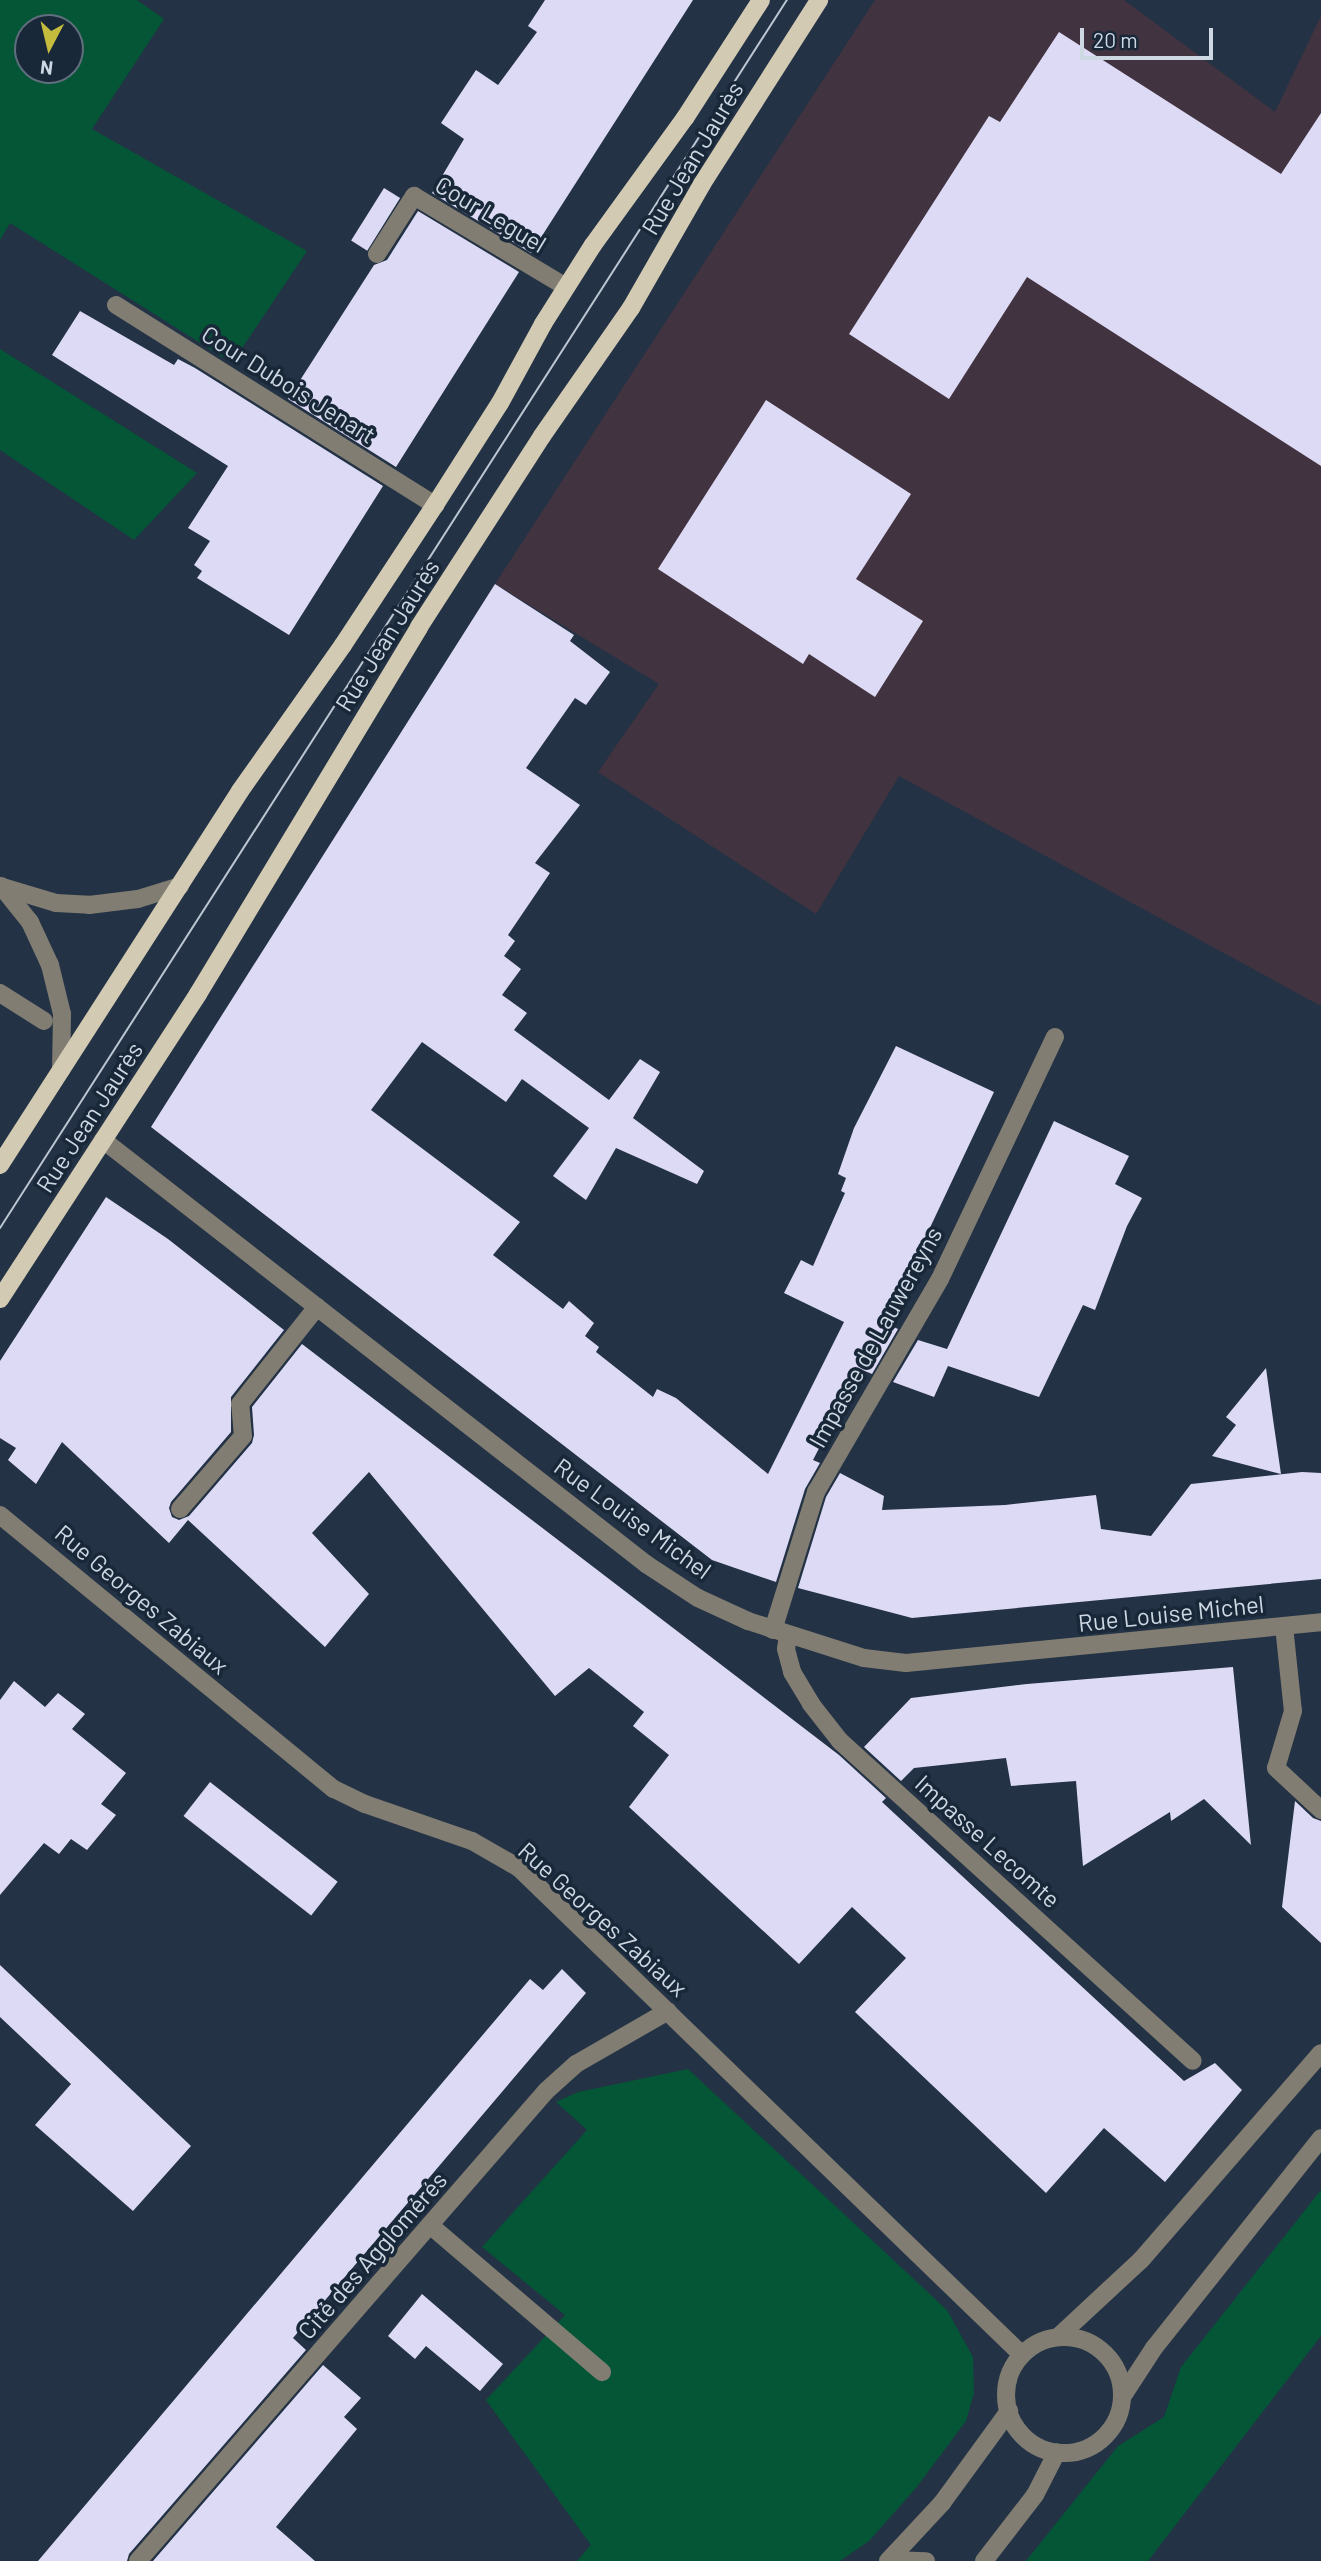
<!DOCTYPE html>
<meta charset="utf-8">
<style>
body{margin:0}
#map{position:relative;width:1321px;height:2561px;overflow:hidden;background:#233244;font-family:Barlow,sans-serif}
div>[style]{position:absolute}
.commercial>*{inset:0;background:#423340}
.green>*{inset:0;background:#045637}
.building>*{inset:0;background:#dddaf5;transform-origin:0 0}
.minor>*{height:18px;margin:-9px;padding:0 9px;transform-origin:9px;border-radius:9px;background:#817d72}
.minor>.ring{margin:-9px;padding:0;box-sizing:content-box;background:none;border:18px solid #817d72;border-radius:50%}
.major>*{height:18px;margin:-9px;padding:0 9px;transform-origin:9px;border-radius:9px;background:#d2cab3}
.tram>*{height:2px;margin:-1px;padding:0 1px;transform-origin:1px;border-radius:1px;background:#bcc6d2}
span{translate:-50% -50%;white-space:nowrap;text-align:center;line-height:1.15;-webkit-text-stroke:7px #192839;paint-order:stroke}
.street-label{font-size:24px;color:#ced8e3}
.north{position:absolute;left:14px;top:14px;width:70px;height:70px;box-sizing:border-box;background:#192839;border:2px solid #616e7d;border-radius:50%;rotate:187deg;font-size:19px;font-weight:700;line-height:28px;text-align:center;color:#ced8e3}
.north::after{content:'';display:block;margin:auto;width:24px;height:32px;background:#c5bc3d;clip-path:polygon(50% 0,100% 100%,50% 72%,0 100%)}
.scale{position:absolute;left:1080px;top:28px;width:133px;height:32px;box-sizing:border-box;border:4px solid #ced8e3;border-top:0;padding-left:9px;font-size:21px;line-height:24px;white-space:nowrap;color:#ced8e3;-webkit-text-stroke:5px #192839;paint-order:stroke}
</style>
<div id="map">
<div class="commercial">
<i style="clip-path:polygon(875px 0,1124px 0,1275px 112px,1321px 16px,1321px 1006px,899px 776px,816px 914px,598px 772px,659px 684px,495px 584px)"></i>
</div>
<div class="green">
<i style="clip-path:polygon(evenodd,0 0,137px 0,164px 19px,92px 129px,307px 251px,232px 363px,10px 223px,0 240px,0 0,28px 28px,70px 28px,70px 70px,28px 70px,28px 28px)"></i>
<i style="clip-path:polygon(0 349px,197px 473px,134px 540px,0 450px)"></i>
<i style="clip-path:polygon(688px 2069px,947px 2310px,973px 2357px,974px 2393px,966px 2421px,916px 2488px,869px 2541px,840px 2561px,577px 2561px,591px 2545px,486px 2400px,565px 2315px,482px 2247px,587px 2130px,556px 2102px,578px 2092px)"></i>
<i style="clip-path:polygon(1321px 2190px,1321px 2336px,1148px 2561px,1026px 2561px,1118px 2446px,1164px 2417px,1181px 2367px)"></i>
</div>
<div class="building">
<i style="clip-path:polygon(545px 0,693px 0,531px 253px,432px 193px,464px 139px,441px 123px,476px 70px,498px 85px,537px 32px,528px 26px)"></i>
<i style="clip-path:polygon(1059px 32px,1281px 174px,1321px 113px,1321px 466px,1027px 277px,949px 399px,849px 334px,989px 116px,1000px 122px)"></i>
<i style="left:384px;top:188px;width:19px;height:62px;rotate:32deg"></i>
<i style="clip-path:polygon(418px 211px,519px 272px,396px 467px,288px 399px,374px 265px,387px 260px)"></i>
<i style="clip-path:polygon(80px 311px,174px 365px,178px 359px,195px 368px,383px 486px,289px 635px,197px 578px,202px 571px,194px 565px,210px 541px,188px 528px,228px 466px,52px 355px)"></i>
<i style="clip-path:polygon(766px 400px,911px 494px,856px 579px,923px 621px,875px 697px,809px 654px,803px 664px,658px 569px)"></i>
<i style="clip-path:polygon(495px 584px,574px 635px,570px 641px,610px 672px,586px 705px,575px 698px,526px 768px,580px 805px,535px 863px,550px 873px,508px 935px,515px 941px,504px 956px,521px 969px,502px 995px,527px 1013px,514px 1030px,609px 1100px,640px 1059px,660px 1072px,633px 1118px,704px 1171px,697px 1184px,616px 1148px,586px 1200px,553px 1176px,589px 1128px,522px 1079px,506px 1102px,422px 1042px,371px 1110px,520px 1222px,493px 1255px,563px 1309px,569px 1301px,594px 1323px,585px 1336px,599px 1347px,596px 1352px,653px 1397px,657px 1389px,676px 1398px,768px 1474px,844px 1322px,784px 1293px,801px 1260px,813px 1266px,845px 1193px,841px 1191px,846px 1178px,838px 1174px,854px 1128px,896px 1046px,994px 1092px,885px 1323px,898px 1329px,872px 1374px,860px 1369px,813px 1460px,820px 1463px,805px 1489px,776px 1582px,712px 1560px,151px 1127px)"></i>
<i style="clip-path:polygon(1054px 1121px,1129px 1156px,1115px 1184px,1142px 1198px,1127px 1226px,1095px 1310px,1083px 1305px,1039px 1397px,948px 1366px,934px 1397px,893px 1382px,918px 1340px,947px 1349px)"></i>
<i style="clip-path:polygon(106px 1197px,168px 1239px,284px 1330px,231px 1397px,231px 1432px,171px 1502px,169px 1508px,172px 1517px,179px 1520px,189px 1516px,252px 1443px,254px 1435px,252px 1407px,302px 1344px,839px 1755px,886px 1798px,882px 1802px,1184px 2081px,1215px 2063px,1242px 2090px,1165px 2182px,1104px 2128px,1046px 2193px,855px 2012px,906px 1958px,852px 1907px,799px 1964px,629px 1807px,669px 1755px,633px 1726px,644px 1712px,589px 1668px,555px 1696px,369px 1472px,312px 1533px,369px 1594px,325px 1647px,188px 1520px,169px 1543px,62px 1442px,36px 1484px,8px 1460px,16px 1448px,0 1438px,0 1361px)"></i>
<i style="clip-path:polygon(1266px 1368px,1273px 1419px,1281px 1474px,1212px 1456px,1236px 1425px,1226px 1417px)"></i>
<i style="clip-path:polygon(1302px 1472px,1321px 1473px,1321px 1579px,912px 1618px,798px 1588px,826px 1497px,840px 1473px,884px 1496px,882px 1510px,1005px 1505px,1096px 1495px,1101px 1529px,1151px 1536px,1191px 1484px)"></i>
<i style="clip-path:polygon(1233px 1667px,1251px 1845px,1204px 1799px,1171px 1821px,1170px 1812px,1083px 1866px,1076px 1781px,1011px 1786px,1006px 1758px,914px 1768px,901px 1781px,864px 1747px,911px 1698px,1027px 1684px)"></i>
<i style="clip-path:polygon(14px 1681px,45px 1707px,58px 1693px,85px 1714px,72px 1729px,126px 1773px,101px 1804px,116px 1815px,87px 1850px,71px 1839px,59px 1854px,44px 1843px,0 1895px,0 1700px)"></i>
<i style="left:210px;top:1782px;width:162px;height:43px;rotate:38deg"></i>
<i style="clip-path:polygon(1295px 1801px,1313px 1818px,1321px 1821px,1321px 1943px,1282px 1907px)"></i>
<i style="clip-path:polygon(0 1965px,191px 2146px,133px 2211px,35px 2125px,71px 2084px,0 2017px)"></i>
<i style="clip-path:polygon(562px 1969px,586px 1993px,293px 2338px,306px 2350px,129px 2554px,127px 2561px,38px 2561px,530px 1979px,543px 1990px)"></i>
<i style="clip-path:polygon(422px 2294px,503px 2364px,480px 2391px,426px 2346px,415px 2359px,388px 2336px)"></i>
<i style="clip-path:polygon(323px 2365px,361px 2398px,344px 2417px,357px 2429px,276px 2527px,315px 2561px,153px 2561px)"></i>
</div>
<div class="minor">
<i style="left:377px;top:254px;width:69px;rotate:-57.5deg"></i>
<i style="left:414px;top:196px;width:177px;rotate:30.9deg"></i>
<i style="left:116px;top:305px;width:377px;rotate:32.1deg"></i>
<i style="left:1px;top:886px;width:46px;rotate:51.1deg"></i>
<i style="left:30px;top:922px;width:47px;rotate:65.1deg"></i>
<i style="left:50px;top:965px;width:50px;rotate:76.2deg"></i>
<i style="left:62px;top:1014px;width:56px;rotate:91deg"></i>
<i style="left:3px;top:887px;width:55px;rotate:16.8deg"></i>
<i style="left:56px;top:903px;width:33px;rotate:3deg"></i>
<i style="left:89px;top:905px;width:49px;rotate:-7deg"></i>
<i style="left:138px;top:899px;width:44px;rotate:-17.2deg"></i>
<i style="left:0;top:993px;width:52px;rotate:32.5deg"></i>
<i style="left:103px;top:1140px;width:689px;rotate:37.98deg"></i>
<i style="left:646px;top:1564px;width:62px;rotate:33.2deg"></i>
<i style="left:698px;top:1598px;width:55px;rotate:24.7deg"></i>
<i style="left:748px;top:1621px;width:122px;rotate:17.7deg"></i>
<i style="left:864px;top:1658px;width:42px;rotate:6.8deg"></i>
<i style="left:906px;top:1663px;width:417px;rotate:-5.6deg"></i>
<i style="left:180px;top:1509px;width:96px;rotate:-49.2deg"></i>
<i style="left:243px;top:1436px;width:32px;rotate:-95deg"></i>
<i style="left:240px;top:1404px;width:124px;rotate:-51.6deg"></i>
<i style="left:0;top:1515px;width:432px;rotate:39.4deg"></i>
<i style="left:334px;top:1789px;width:34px;rotate:26deg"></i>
<i style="left:365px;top:1804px;width:113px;rotate:19.1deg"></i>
<i style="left:472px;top:1841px;width:54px;rotate:29.9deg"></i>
<i style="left:519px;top:1868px;width:700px;rotate:44.07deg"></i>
<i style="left:1284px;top:1626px;width:85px;rotate:84deg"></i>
<i style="left:1293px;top:1711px;width:59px;rotate:106.6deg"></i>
<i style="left:1276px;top:1768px;width:62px;rotate:43deg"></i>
<i style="left:773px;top:1630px;width:145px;rotate:-72.7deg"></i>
<i style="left:816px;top:1492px;width:246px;rotate:-59.8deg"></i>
<i style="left:940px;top:1279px;width:268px;rotate:-64.6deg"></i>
<i style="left:788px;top:1635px;width:14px;rotate:98deg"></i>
<i style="left:786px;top:1649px;width:24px;rotate:75deg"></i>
<i style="left:792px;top:1672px;width:37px;rotate:59deg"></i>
<i style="left:811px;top:1704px;width:47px;rotate:51.9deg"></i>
<i style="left:840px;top:1741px;width:476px;rotate:42.2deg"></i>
<i style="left:431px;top:2226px;width:225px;rotate:40.5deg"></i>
<i style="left:1058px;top:2337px;width:113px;rotate:-42.9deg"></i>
<i style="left:1141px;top:2260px;width:274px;rotate:-49deg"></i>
<i class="ring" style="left:1006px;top:2337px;width:98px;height:98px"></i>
<i style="left:1122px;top:2397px;width:59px;rotate:-56.9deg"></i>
<i style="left:1154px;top:2348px;width:268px;rotate:-51.5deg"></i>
<i style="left:890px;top:2560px;width:36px;rotate:2deg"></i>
<i style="left:138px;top:2561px;width:622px;rotate:-49.04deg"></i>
<i style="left:546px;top:2091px;width:40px;rotate:-42deg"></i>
<i style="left:576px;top:2064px;width:106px;rotate:-29.9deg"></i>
<i style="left:888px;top:2561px;width:79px;rotate:-47deg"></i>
<i style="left:942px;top:2503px;width:114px;rotate:-53.9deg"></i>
<i style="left:984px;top:2561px;width:83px;rotate:-52.3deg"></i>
<i style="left:1035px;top:2495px;width:48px;rotate:-62.9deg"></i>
</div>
<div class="major">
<i style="left:0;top:1165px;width:444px;rotate:-57.3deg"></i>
<i style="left:240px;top:791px;width:179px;rotate:-54.8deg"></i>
<i style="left:343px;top:645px;width:168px;rotate:-56.7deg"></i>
<i style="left:435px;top:505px;width:121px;rotate:-57.5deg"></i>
<i style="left:500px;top:403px;width:90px;rotate:-61.4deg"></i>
<i style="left:543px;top:324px;width:93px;rotate:-57.7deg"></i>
<i style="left:593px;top:245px;width:157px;rotate:-54.1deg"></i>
<i style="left:685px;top:118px;width:140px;rotate:-57.2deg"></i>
<i style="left:0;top:1299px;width:364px;rotate:-57deg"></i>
<i style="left:198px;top:994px;width:428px;rotate:-58.9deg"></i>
<i style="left:419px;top:627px;width:227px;rotate:-57.2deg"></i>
<i style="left:542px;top:436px;width:156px;rotate:-55.2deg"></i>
<i style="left:631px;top:308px;width:143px;rotate:-60.2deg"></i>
<i style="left:702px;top:184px;width:218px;rotate:-57.5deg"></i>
</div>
<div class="tram">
<i style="left:0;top:1228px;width:1459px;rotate:-57.35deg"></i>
</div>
<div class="street-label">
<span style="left:692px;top:158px;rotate:-59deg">Rue Jean Jaurès</span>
<span style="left:491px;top:214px;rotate:31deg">Cour Leguel</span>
<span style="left:289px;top:384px;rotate:32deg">Cour Dubois Jenart</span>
<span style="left:387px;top:635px;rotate:-58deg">Rue Jean Jaurès</span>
<span style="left:89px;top:1117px;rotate:-57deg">Rue Jean Jaurès</span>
<span style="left:875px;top:1337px;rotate:-61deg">Impasse de Lauwereyns</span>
<span style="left:633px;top:1518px;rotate:36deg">Rue Louise Michel</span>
<span style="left:142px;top:1599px;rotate:40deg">Rue Georges Zabiaux</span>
<span style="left:1171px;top:1613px;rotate:-6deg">Rue Louise Michel</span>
<span style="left:988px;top:1841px;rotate:42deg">Impasse Lecomte</span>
<span style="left:603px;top:1919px;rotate:42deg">Rue Georges Zabiaux</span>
<span style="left:372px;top:2255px;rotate:-49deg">Cité des Agglomérés</span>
</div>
<div class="north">N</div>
<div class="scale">20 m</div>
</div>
